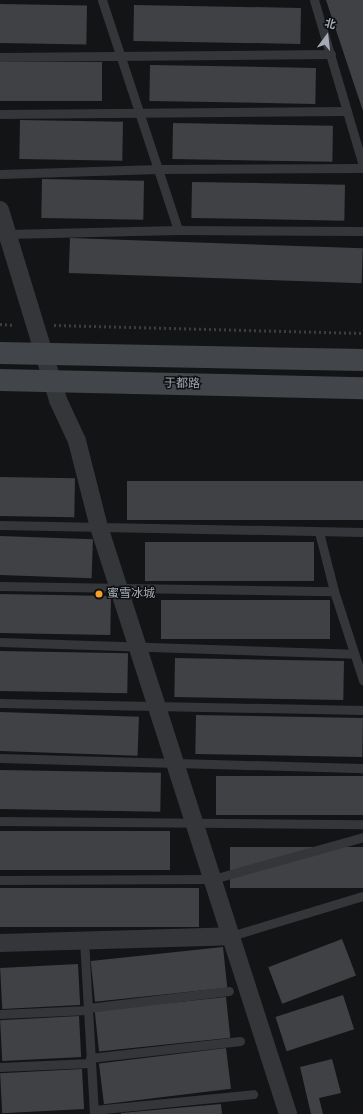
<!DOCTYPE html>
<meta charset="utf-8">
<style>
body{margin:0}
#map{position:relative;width:363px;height:1114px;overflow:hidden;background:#131415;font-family:"Sofia Sans Condensed","Noto Sans SC",sans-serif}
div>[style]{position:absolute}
.building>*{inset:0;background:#3f4145;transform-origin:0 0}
.path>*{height:2.5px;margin-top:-1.25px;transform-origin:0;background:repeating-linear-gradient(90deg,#3a3d41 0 2px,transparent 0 5px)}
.service>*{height:9px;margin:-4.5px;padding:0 4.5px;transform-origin:4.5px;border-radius:4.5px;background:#34363a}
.minor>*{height:18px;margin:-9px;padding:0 9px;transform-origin:9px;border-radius:9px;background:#34363a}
.secondary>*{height:22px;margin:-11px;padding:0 11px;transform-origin:11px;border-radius:11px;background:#42454a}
.dots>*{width:11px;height:11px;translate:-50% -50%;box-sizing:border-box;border:2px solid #0e0f10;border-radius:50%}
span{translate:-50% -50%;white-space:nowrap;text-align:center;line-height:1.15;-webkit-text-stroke:3px #0e0f10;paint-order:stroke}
.street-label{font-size:12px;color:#a5abb6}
.poi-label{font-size:12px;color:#a5abb6}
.left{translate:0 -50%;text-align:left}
.north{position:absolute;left:307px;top:16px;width:40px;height:40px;-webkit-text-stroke:3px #0e0f10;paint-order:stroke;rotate:15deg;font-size:11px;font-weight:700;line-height:16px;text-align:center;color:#a5abb6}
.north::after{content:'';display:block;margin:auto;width:14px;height:18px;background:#a5abb6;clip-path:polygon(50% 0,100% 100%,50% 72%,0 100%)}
</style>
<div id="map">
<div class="building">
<i style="clip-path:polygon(326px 0,363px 0,363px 111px)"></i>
<i style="left:0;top:4px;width:87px;height:39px;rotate:1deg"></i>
<i style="left:134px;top:5px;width:167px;height:36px;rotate:1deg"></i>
<i style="left:0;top:62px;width:102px;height:39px"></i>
<i style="left:150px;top:65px;width:166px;height:36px;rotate:1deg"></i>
<i style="left:20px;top:120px;width:103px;height:39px;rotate:1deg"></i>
<i style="left:173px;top:123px;width:160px;height:36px;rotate:1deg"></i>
<i style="left:42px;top:179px;width:102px;height:39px;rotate:1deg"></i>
<i style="left:192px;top:182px;width:153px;height:36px;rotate:1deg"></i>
<i style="left:70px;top:238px;width:293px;height:35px;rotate:2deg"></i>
<i style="left:0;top:477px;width:75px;height:39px;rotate:1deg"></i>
<i style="left:127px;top:481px;width:236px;height:39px"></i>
<i style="left:0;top:536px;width:93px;height:39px;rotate:2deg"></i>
<i style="left:145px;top:542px;width:169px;height:39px"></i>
<i style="left:0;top:594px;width:111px;height:39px;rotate:1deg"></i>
<i style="left:161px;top:600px;width:169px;height:39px"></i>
<i style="left:0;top:651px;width:128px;height:40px;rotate:1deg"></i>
<i style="left:175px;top:658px;width:169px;height:39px;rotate:1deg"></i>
<i style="left:0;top:712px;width:139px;height:39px;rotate:2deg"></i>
<i style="left:196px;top:715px;width:167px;height:39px;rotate:1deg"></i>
<i style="left:0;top:770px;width:161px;height:39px;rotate:1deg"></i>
<i style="left:216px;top:776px;width:147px;height:39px"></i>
<i style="left:0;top:831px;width:170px;height:39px"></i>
<i style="left:363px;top:847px;width:41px;height:133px;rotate:90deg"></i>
<i style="left:199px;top:888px;width:39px;height:199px;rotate:90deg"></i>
<i style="left:342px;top:939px;width:39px;height:79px;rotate:69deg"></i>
<i style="left:223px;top:947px;width:41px;height:133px;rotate:84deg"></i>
<i style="left:78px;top:964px;width:41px;height:78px;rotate:87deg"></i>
<i style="left:343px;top:995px;width:36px;height:71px;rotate:72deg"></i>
<i style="left:226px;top:997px;width:41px;height:132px;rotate:84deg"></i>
<i style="left:79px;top:1016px;width:41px;height:79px;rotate:87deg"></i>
<i style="left:226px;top:1048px;width:41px;height:128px;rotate:83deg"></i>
<i style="clip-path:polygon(332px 1059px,341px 1093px,319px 1098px,323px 1114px,311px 1114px,300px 1067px)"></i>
<i style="left:82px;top:1069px;width:40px;height:82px;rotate:87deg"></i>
<i style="clip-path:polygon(221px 1104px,222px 1114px,121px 1114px,121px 1113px)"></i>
</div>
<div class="path">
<i style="left:0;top:324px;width:15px;rotate:4deg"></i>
<i style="left:54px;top:325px;width:309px;rotate:1.5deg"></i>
</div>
<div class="service">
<i style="left:102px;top:0;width:242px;rotate:71.7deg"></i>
<i style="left:314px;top:0;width:172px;rotate:73.5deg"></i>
<i style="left:0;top:57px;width:331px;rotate:-0.5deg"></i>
<i style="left:0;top:114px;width:347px;rotate:-0.5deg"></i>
<i style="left:0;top:174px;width:158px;rotate:-1.8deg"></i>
<i style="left:158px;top:169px;width:205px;rotate:-0.3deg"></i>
<i style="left:7px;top:234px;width:171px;rotate:-1.3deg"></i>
<i style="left:178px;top:230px;width:185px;rotate:0.3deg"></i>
<i style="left:0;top:525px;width:363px;rotate:1.1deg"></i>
<i style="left:319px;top:532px;width:61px;rotate:75.7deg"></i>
<i style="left:334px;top:591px;width:94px;rotate:72deg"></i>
<i style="left:0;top:586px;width:334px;rotate:0.9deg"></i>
<i style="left:0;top:642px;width:354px;rotate:1.9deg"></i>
<i style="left:0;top:703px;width:363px;rotate:1.1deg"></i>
<i style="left:0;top:758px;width:363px;rotate:1.6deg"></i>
<i style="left:0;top:821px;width:363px;rotate:0.5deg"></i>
<i style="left:0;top:880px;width:213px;rotate:-0.3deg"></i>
<i style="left:213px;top:879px;width:156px;rotate:-15.6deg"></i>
<i style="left:231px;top:936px;width:138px;rotate:-16.9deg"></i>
<i style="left:84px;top:940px;width:174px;rotate:86.7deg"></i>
<i style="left:88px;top:1008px;width:142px;rotate:-6.9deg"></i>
<i style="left:0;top:1014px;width:88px;rotate:-2.6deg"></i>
<i style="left:90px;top:1058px;width:151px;rotate:-6.5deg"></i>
<i style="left:0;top:1067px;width:91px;rotate:-2.5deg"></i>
<i style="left:94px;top:1110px;width:160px;rotate:-5.7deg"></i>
</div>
<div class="minor">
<i style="left:0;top:210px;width:199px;rotate:73deg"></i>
<i style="left:58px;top:400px;width:45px;rotate:65.1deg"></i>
<i style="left:77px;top:441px;width:89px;rotate:75.7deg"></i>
<i style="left:99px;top:527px;width:617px;rotate:72.15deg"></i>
<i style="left:0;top:943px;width:231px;rotate:-1.7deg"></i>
</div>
<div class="secondary">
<i style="left:0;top:353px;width:363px;rotate:1.1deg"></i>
<i style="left:0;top:380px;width:363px;rotate:1.3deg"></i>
</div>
<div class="dots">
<i style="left:99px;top:594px;background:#f8a028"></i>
</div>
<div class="street-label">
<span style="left:182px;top:384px;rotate:1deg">于都路</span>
</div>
<div class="poi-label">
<span class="left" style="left:107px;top:594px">蜜雪冰城</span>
</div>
<div class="north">北</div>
</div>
